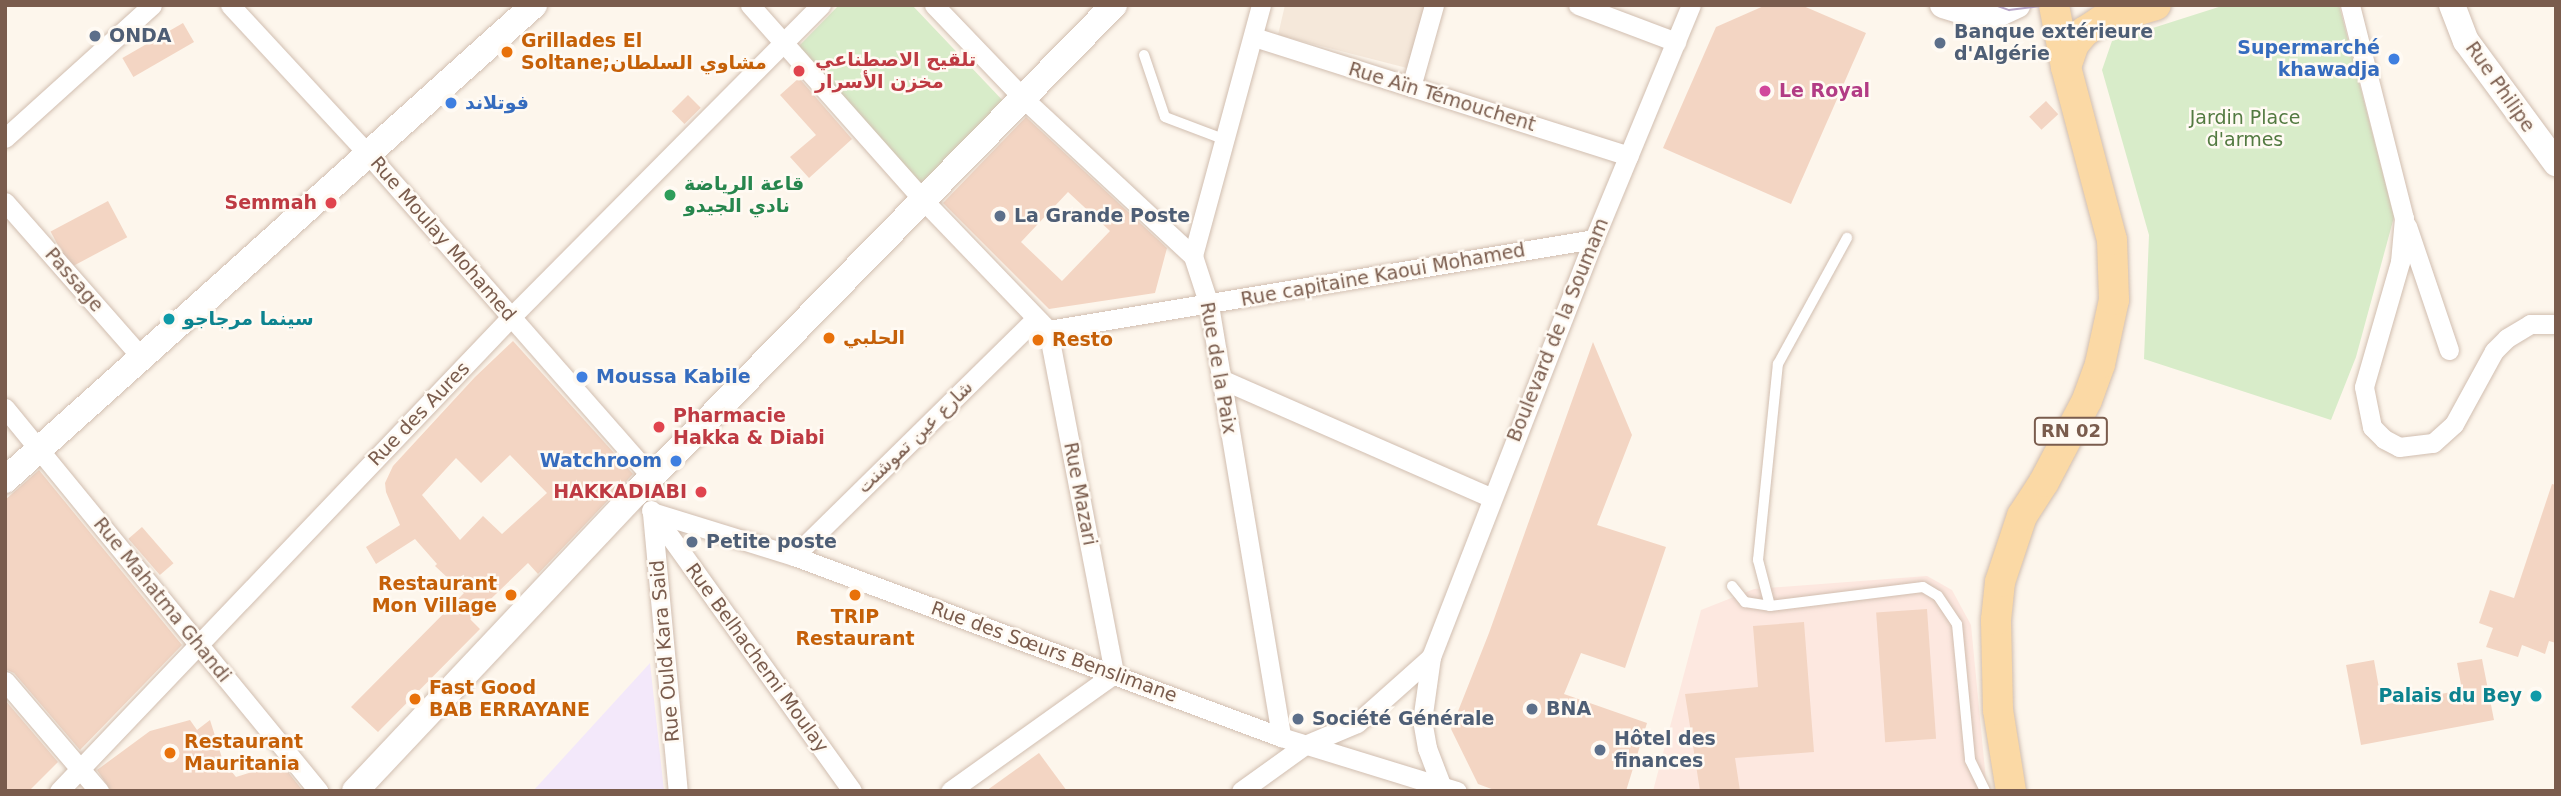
<!DOCTYPE html>
<meta charset="utf-8">
<style>
body{margin:0}
#map{position:relative;width:2561px;height:796px;overflow:hidden;background:#fdf6ec;font-family:"DejaVu Sans","Noto Naskh Arabic",sans-serif}
div>[style]{position:absolute}
.residential>*{inset:0;background:#f5e8da}
.commercial>*{inset:0;background:#fde8e0}
.education>*{inset:0;background:#f3e8fa}
.green>*{inset:0;background:#d8ecc9}
.building>*{inset:0;background:#f3d5c3;transform-origin:0 0}
.roads{filter:drop-shadow(0 0 2px #d1beb0) drop-shadow(0 0 2px #d1beb0)}
.lane>*{height:10px;margin:-5px;padding:0 5px;transform-origin:5px;border-radius:5px;background:#fff}
.street>*{height:19px;margin:-9.5px;padding:0 9.5px;transform-origin:9.5px;border-radius:9.5px;background:#fff}
.secondary>*{height:26px;margin:-13px;padding:0 13px;transform-origin:13px;border-radius:13px;background:#fff}
.primary>*{height:30px;margin:-15px;padding:0 15px;transform-origin:15px;border-radius:15px;background:#fbd9a5}
.tram>*{height:2px;margin:-1px;padding:0 1px;transform-origin:1px;border-radius:1px;background:#b9a8c9}
.dots>*{width:19px;height:19px;translate:-50% -50%;box-sizing:border-box;border:4px solid #fffaf3;border-radius:50%}
span{translate:-50% -50%;white-space:nowrap;text-align:center;line-height:1.15;-webkit-text-stroke:5px #fffaf3;paint-order:stroke}
.shield-label span{padding:2px 5px;background:#fffaf3;border:2px solid;border-radius:5px;-webkit-text-stroke-width:0}
.shield-label{font-size:18px;color:#7a5c4d;font-weight:700}
.service-label{font-size:19px;color:#4e5e75;font-weight:700}
.left{translate:0 -50%;text-align:left}
.food-label{font-size:19px;color:#c56008;font-weight:700}
.right{translate:-100% -50%;text-align:right}
.shop-label{font-size:19px;color:#366cbe;font-weight:700}
.health-label{font-size:19px;color:#be3a42;font-weight:700}
.street-label{font-size:19px;color:#7a5c4d}
.hotel-label{font-size:19px;color:#b23c85;font-weight:700}
.park-label{font-size:19px;color:#537a41}
.leisure-label{font-size:19px;color:#27864d;font-weight:700}
.culture-label{font-size:19px;color:#0d838f;font-weight:700}
.frame{position:absolute;inset:0;border:7px solid #7a5c4d;pointer-events:none}
</style>
<div id="map">
<div class="residential">
<i style="clip-path:polygon(1285px 5px,1425px 5px,1407px 68px,1278px 35px)"></i>
</div>
<div class="commercial">
<i style="clip-path:polygon(1927px 576px,1952px 590px,1971px 625px,1987px 791px,1653px 791px,1701px 610px,1754px 589px)"></i>
</div>
<div class="education">
<i style="clip-path:polygon(650px 663px,664px 791px,533px 791px)"></i>
</div>
<div class="green">
<i style="clip-path:polygon(839px 5px,912px 5px,1006px 104px,925px 189px,799px 46px)"></i>
<i style="clip-path:polygon(2225px 5px,2339px 5px,2394px 217px,2356px 357px,2331px 420px,2144px 359px,2149px 235px,2102px 70px,2112px 41px)"></i>
</div>
<div class="building">
<i style="clip-path:polygon(1766px 5px,1801px 5px,1866px 33px,1791px 204px,1663px 148px,1716px 27px)"></i>
<i style="left:183px;top:23px;width:22px;height:70px;rotate:60deg"></i>
<i style="clip-path:polygon(799px 78px,852px 139px,809px 178px,790px 157px,816px 135px,780px 95px)"></i>
<i style="left:688px;top:95px;width:18px;height:23px;rotate:45deg"></i>
<i style="left:2046px;top:101px;width:18px;height:23px;rotate:47deg"></i>
<i style="clip-path:polygon(evenodd,1026px 117px,1167px 248px,1155px 293px,1049px 309px,943px 203px,1026px 117px,1068px 192px,1110px 231px,1062px 281px,1021px 242px,1068px 192px)"></i>
<i style="left:108px;top:201px;width:41px;height:65px;rotate:62deg"></i>
<i style="clip-path:polygon(evenodd,513px 341px,633px 474px,538px 574px,528px 563px,470px 619px,480px 629px,378px 732px,351px 707px,464px 593px,435px 566px,437px 564px,415px 539px,376px 564px,366px 547px,400px 525px,386px 492px,385px 483px,393px 466px,475px 377px,513px 341px,510px 455px,547px 493px,502px 534px,483px 516px,460px 540px,422px 495px,456px 458px,481px 483px,510px 455px)"></i>
<i style="clip-path:polygon(1593px 342px,1632px 435px,1597px 525px,1666px 547px,1625px 668px,1581px 653px,1564px 694px,1647px 723px,1626px 791px,1497px 791px,1478px 784px,1451px 729px,1489px 633px)"></i>
<i style="clip-path:polygon(39px 470px,182px 645px,80px 750px,14px 673px,5px 669px,5px 500px)"></i>
<i style="clip-path:polygon(2552px 484px,2556px 485px,2556px 643px,2549px 641px,2545px 654px,2522px 645px,2518px 657px,2486px 647px,2493px 628px,2479px 623px,2490px 590px,2514px 598px)"></i>
<i style="left:142px;top:527px;width:48px;height:18px;rotate:49deg"></i>
<i style="left:1927px;top:609px;width:130px;height:51px;rotate:86deg"></i>
<i style="clip-path:polygon(1804px 622px,1814px 752px,1735px 758px,1740px 791px,1700px 791px,1685px 694px,1758px 687px,1753px 626px)"></i>
<i style="clip-path:polygon(2482px 659px,2494px 720px,2361px 745px,2346px 665px,2374px 660px,2382px 705px,2462px 690px,2457px 663px)"></i>
<i style="clip-path:polygon(5px 700px,58px 762px,29px 791px,5px 791px)"></i>
<i style="clip-path:polygon(190px 720px,197px 730px,210px 720px,223px 761px,236px 777px,281px 763px,303px 791px,111px 791px,97px 770px,150px 731px)"></i>
<i style="clip-path:polygon(1039px 753px,1067px 791px,986px 791px)"></i>
</div>
<div class="roads">
<div class="lane">
<i style="left:1144px;top:55px;width:65px;rotate:71.3deg"></i>
<i style="left:1165px;top:117px;width:65px;rotate:20.7deg"></i>
<i style="left:1732px;top:586px;width:21px;rotate:51deg"></i>
<i style="left:1745px;top:602px;width:25px;rotate:9deg"></i>
<i style="left:1770px;top:606px;width:154px;rotate:-7.1deg"></i>
<i style="left:1923px;top:587px;width:17px;rotate:31deg"></i>
<i style="left:1938px;top:596px;width:34px;rotate:56deg"></i>
<i style="left:1957px;top:624px;width:137px;rotate:84.5deg"></i>
<i style="left:1970px;top:760px;width:34px;rotate:64deg"></i>
<i style="left:1770px;top:606px;width:48px;rotate:-104.6deg"></i>
<i style="left:1758px;top:560px;width:197px;rotate:-84.2deg"></i>
<i style="left:1778px;top:364px;width:144px;rotate:-61.3deg"></i>
</div>
<div class="street">
<i style="left:230px;top:5px;width:205px;rotate:47.2deg"></i>
<i style="left:369px;top:155px;width:429px;rotate:48.7deg"></i>
<i style="left:750px;top:5px;width:262px;rotate:48.4deg"></i>
<i style="left:924px;top:201px;width:179px;rotate:46.1deg"></i>
<i style="left:1048px;top:330px;width:350px;rotate:79.1deg"></i>
<i style="left:1114px;top:674px;width:201px;rotate:144.5deg"></i>
<i style="left:934px;top:5px;width:130px;rotate:46.2deg"></i>
<i style="left:1024px;top:99px;width:231px;rotate:42.9deg"></i>
<i style="left:1261px;top:5px;width:260px;rotate:105.2deg"></i>
<i style="left:1193px;top:256px;width:52px;rotate:71.9deg"></i>
<i style="left:1209px;top:305px;width:438px;rotate:80.5deg"></i>
<i style="left:1578px;top:5px;width:105px;rotate:20.7deg"></i>
<i style="left:2350px;top:5px;width:220px;rotate:75.8deg"></i>
<i style="left:2404px;top:218px;width:44px;rotate:95.2deg"></i>
<i style="left:2400px;top:262px;width:130px;rotate:106.1deg"></i>
<i style="left:2364px;top:387px;width:41px;rotate:78.7deg"></i>
<i style="left:2372px;top:427px;width:17px;rotate:45deg"></i>
<i style="left:2384px;top:439px;width:17px;rotate:28deg"></i>
<i style="left:2399px;top:447px;width:34px;rotate:-7deg"></i>
<i style="left:2433px;top:443px;width:28px;rotate:-42deg"></i>
<i style="left:2454px;top:424px;width:83px;rotate:-61.3deg"></i>
<i style="left:2494px;top:351px;width:18px;rotate:-45deg"></i>
<i style="left:2507px;top:338px;width:27px;rotate:-31deg"></i>
<i style="left:2530px;top:324px;width:26px"></i>
<i style="left:1254px;top:37px;width:393px;rotate:17.6deg"></i>
<i style="left:1411px;top:87px;width:85px;rotate:-74.3deg"></i>
<i style="left:5px;top:138px;width:198px;rotate:-42.1deg"></i>
<i style="left:5px;top:202px;width:209px;rotate:48.7deg"></i>
<i style="left:2407px;top:226px;width:131px;rotate:71.3deg"></i>
<i style="left:1048px;top:330px;width:554px;rotate:-9.46deg"></i>
<i style="left:1221px;top:379px;width:296px;rotate:23.7deg"></i>
<i style="left:5px;top:408px;width:495px;rotate:50.7deg"></i>
<i style="left:651px;top:510px;width:345px;rotate:54.4deg"></i>
<i style="left:652px;top:512px;width:149px;rotate:17.2deg"></i>
<i style="left:794px;top:556px;width:520px;rotate:20.39deg"></i>
<i style="left:1281px;top:737px;width:184px;rotate:17.1deg"></i>
<i style="left:652px;top:513px;width:279px;rotate:84.7deg"></i>
<i style="left:794px;top:556px;width:339px;rotate:-44.5deg"></i>
<i style="left:5px;top:681px;width:145px;rotate:49.5deg"></i>
<i style="left:1443px;top:790px;width:45px;rotate:-110.9deg"></i>
<i style="left:1427px;top:748px;width:27px;rotate:-100deg"></i>
<i style="left:1422px;top:721px;width:65px;rotate:-82deg"></i>
<i style="left:1431px;top:657px;width:449px;rotate:-68.7deg"></i>
<i style="left:1594px;top:239px;width:253px;rotate:-67.5deg"></i>
<i style="left:59px;top:791px;width:655px;rotate:-46.36deg"></i>
<i style="left:511px;top:317px;width:440px;rotate:-45.2deg"></i>
<i style="left:1241px;top:791px;width:79px;rotate:-35.7deg"></i>
<i style="left:1305px;top:745px;width:56px;rotate:-22.9deg"></i>
<i style="left:1357px;top:723px;width:99px;rotate:-41.7deg"></i>
</div>
<div class="secondary">
<i style="left:1943px;top:5px;width:41px;rotate:17.1deg"></i>
<i style="left:1982px;top:17px;width:18px;rotate:-13deg"></i>
<i style="left:2000px;top:13px;width:19px;rotate:-25deg"></i>
<i style="left:2452px;top:5px;width:39px;rotate:69deg"></i>
<i style="left:2466px;top:41px;width:152px;rotate:53.6deg"></i>
<i style="left:5px;top:480px;width:711px;rotate:-41.92deg"></i>
<i style="left:355px;top:791px;width:410px;rotate:-46.7deg"></i>
<i style="left:636px;top:493px;width:683px;rotate:-45.59deg"></i>
</div>
<div class="primary">
<i style="left:2066px;top:67px;width:24px;rotate:-71deg"></i>
<i style="left:2074px;top:44px;width:16px;rotate:-50deg"></i>
<i style="left:2084px;top:32px;width:20px;rotate:-33deg"></i>
<i style="left:2101px;top:21px;width:57px;rotate:-16.2deg"></i>
<i style="left:2011px;top:791px;width:82px;rotate:-99.1deg"></i>
<i style="left:1998px;top:710px;width:90px;rotate:-91.3deg"></i>
<i style="left:1996px;top:620px;width:38px;rotate:-84deg"></i>
<i style="left:2000px;top:582px;width:70px;rotate:-71.6deg"></i>
<i style="left:2022px;top:516px;width:40px;rotate:-57.1deg"></i>
<i style="left:2044px;top:482px;width:93px;rotate:-62.3deg"></i>
<i style="left:2087px;top:400px;width:38px;rotate:-70deg"></i>
<i style="left:2100px;top:364px;width:66px;rotate:-77.7deg"></i>
<i style="left:2114px;top:300px;width:60px;rotate:-91.9deg"></i>
<i style="left:2112px;top:240px;width:179px;rotate:-104.9deg"></i>
<i style="left:2066px;top:67px;width:63px;rotate:-101deg"></i>
</div>
</div>
<div class="tram">
<i style="left:1995px;top:5px;width:15px;rotate:20deg"></i>
<i style="left:2009px;top:10px;width:40px;rotate:-7.1deg"></i>
</div>
<div class="dots">
<i style="left:95px;top:36px;background:#5c6f8a"></i>
<i style="left:1940px;top:43px;background:#5c6f8a"></i>
<i style="left:507px;top:52px;background:#e8710a"></i>
<i style="left:2394px;top:59px;background:#3f7fe0"></i>
<i style="left:799px;top:71px;background:#e0444e"></i>
<i style="left:1765px;top:91px;background:#d1479c"></i>
<i style="left:451px;top:103px;background:#3f7fe0"></i>
<i style="left:670px;top:195px;background:#2e9e5b"></i>
<i style="left:331px;top:203px;background:#e0444e"></i>
<i style="left:1000px;top:216px;background:#5c6f8a"></i>
<i style="left:169px;top:319px;background:#0f9aa8"></i>
<i style="left:829px;top:338px;background:#e8710a"></i>
<i style="left:1038px;top:340px;background:#e8710a"></i>
<i style="left:582px;top:377px;background:#3f7fe0"></i>
<i style="left:659px;top:427px;background:#e0444e"></i>
<i style="left:676px;top:461px;background:#3f7fe0"></i>
<i style="left:701px;top:492px;background:#e0444e"></i>
<i style="left:692px;top:542px;background:#5c6f8a"></i>
<i style="left:511px;top:595px;background:#e8710a"></i>
<i style="left:855px;top:595px;background:#e8710a"></i>
<i style="left:2536px;top:696px;background:#0f9aa8"></i>
<i style="left:415px;top:699px;background:#e8710a"></i>
<i style="left:1532px;top:709px;background:#5c6f8a"></i>
<i style="left:1298px;top:719px;background:#5c6f8a"></i>
<i style="left:1600px;top:750px;background:#5c6f8a"></i>
<i style="left:170px;top:753px;background:#e8710a"></i>
</div>
<div class="shield-label">
<span style="left:2071px;top:431px">RN 02</span>
</div>
<div class="service-label">
<span class="left" style="left:1954px;top:43px">Banque extérieure<br>d'Algérie</span>
<span class="left" style="left:109px;top:36px">ONDA</span>
<span class="left" style="left:1014px;top:216px">La Grande Poste</span>
<span class="left" style="left:706px;top:542px">Petite poste</span>
<span class="left" style="left:1546px;top:709px">BNA</span>
<span class="left" style="left:1312px;top:719px">Société Générale</span>
<span class="left" style="left:1614px;top:750px">Hôtel des<br>finances</span>
</div>
<div class="food-label">
<span class="left" style="left:521px;top:52px">Grillades El<br>Soltane;مشاوي السلطان</span>
<span class="left" style="left:843px;top:338px">الحلبي</span>
<span class="left" style="left:1052px;top:340px">Resto</span>
<span class="right" style="left:497px;top:595px">Restaurant<br>Mon Village</span>
<span style="left:855px;top:628px">TRIP<br>Restaurant</span>
<span class="left" style="left:429px;top:699px">Fast Good<br>BAB ERRAYANE</span>
<span class="left" style="left:184px;top:753px">Restaurant<br>Mauritania</span>
</div>
<div class="shop-label">
<span class="right" style="left:2380px;top:59px">Supermarché<br>khawadja</span>
<span class="left" style="left:465px;top:103px">فوتلاند</span>
<span class="left" style="left:596px;top:377px">Moussa Kabile</span>
<span class="right" style="left:662px;top:461px">Watchroom</span>
</div>
<div class="health-label">
<span class="left" style="left:815px;top:71px">تلقيح الاصطناعي<br>مخزن الأسرار</span>
<span class="right" style="left:317px;top:203px">Semmah</span>
<span class="left" style="left:673px;top:427px">Pharmacie<br>Hakka &amp; Diabi</span>
<span class="right" style="left:687px;top:492px">HAKKADIABI</span>
</div>
<div class="street-label">
<span style="left:2500px;top:87px;rotate:55deg">Rue Philipe</span>
<span style="left:1442px;top:97px;rotate:17deg">Rue Aïn Témouchent</span>
<span style="left:443px;top:239px;rotate:49deg">Rue Moulay Mohamed</span>
<span style="left:1383px;top:275px;rotate:-10deg">Rue capitaine Kaoui Mohamed</span>
<span style="left:74px;top:280px;rotate:49deg">Passage</span>
<span style="left:1558px;top:330px;rotate:-68deg">Boulevard de la Soumam</span>
<span style="left:1218px;top:368px;rotate:80deg">Rue de la Paix</span>
<span style="left:419px;top:414px;rotate:-46deg">Rue des Aures</span>
<span style="left:915px;top:437px;rotate:-44deg">شارع عين تموشنت</span>
<span style="left:1080px;top:494px;rotate:79deg">Rue Mazari</span>
<span style="left:162px;top:600px;rotate:51deg">Rue Mahatma Ghandi</span>
<span style="left:665px;top:651px;rotate:-95deg">Rue Ould Kara Said</span>
<span style="left:1054px;top:652px;rotate:20deg">Rue des Sœurs Benslimane</span>
<span style="left:757px;top:658px;rotate:54deg">Rue Belhachemi Moulay</span>
</div>
<div class="hotel-label">
<span class="left" style="left:1779px;top:91px">Le Royal</span>
</div>
<div class="park-label">
<span style="left:2245px;top:129px">Jardin Place<br>d'armes</span>
</div>
<div class="leisure-label">
<span class="left" style="left:684px;top:195px">قاعة الرياضة<br>نادي الجيدو</span>
</div>
<div class="culture-label">
<span class="left" style="left:183px;top:319px">سينما مرجاجو</span>
<span class="right" style="left:2522px;top:696px">Palais du Bey</span>
</div>
<div class="frame"></div>
</div>
